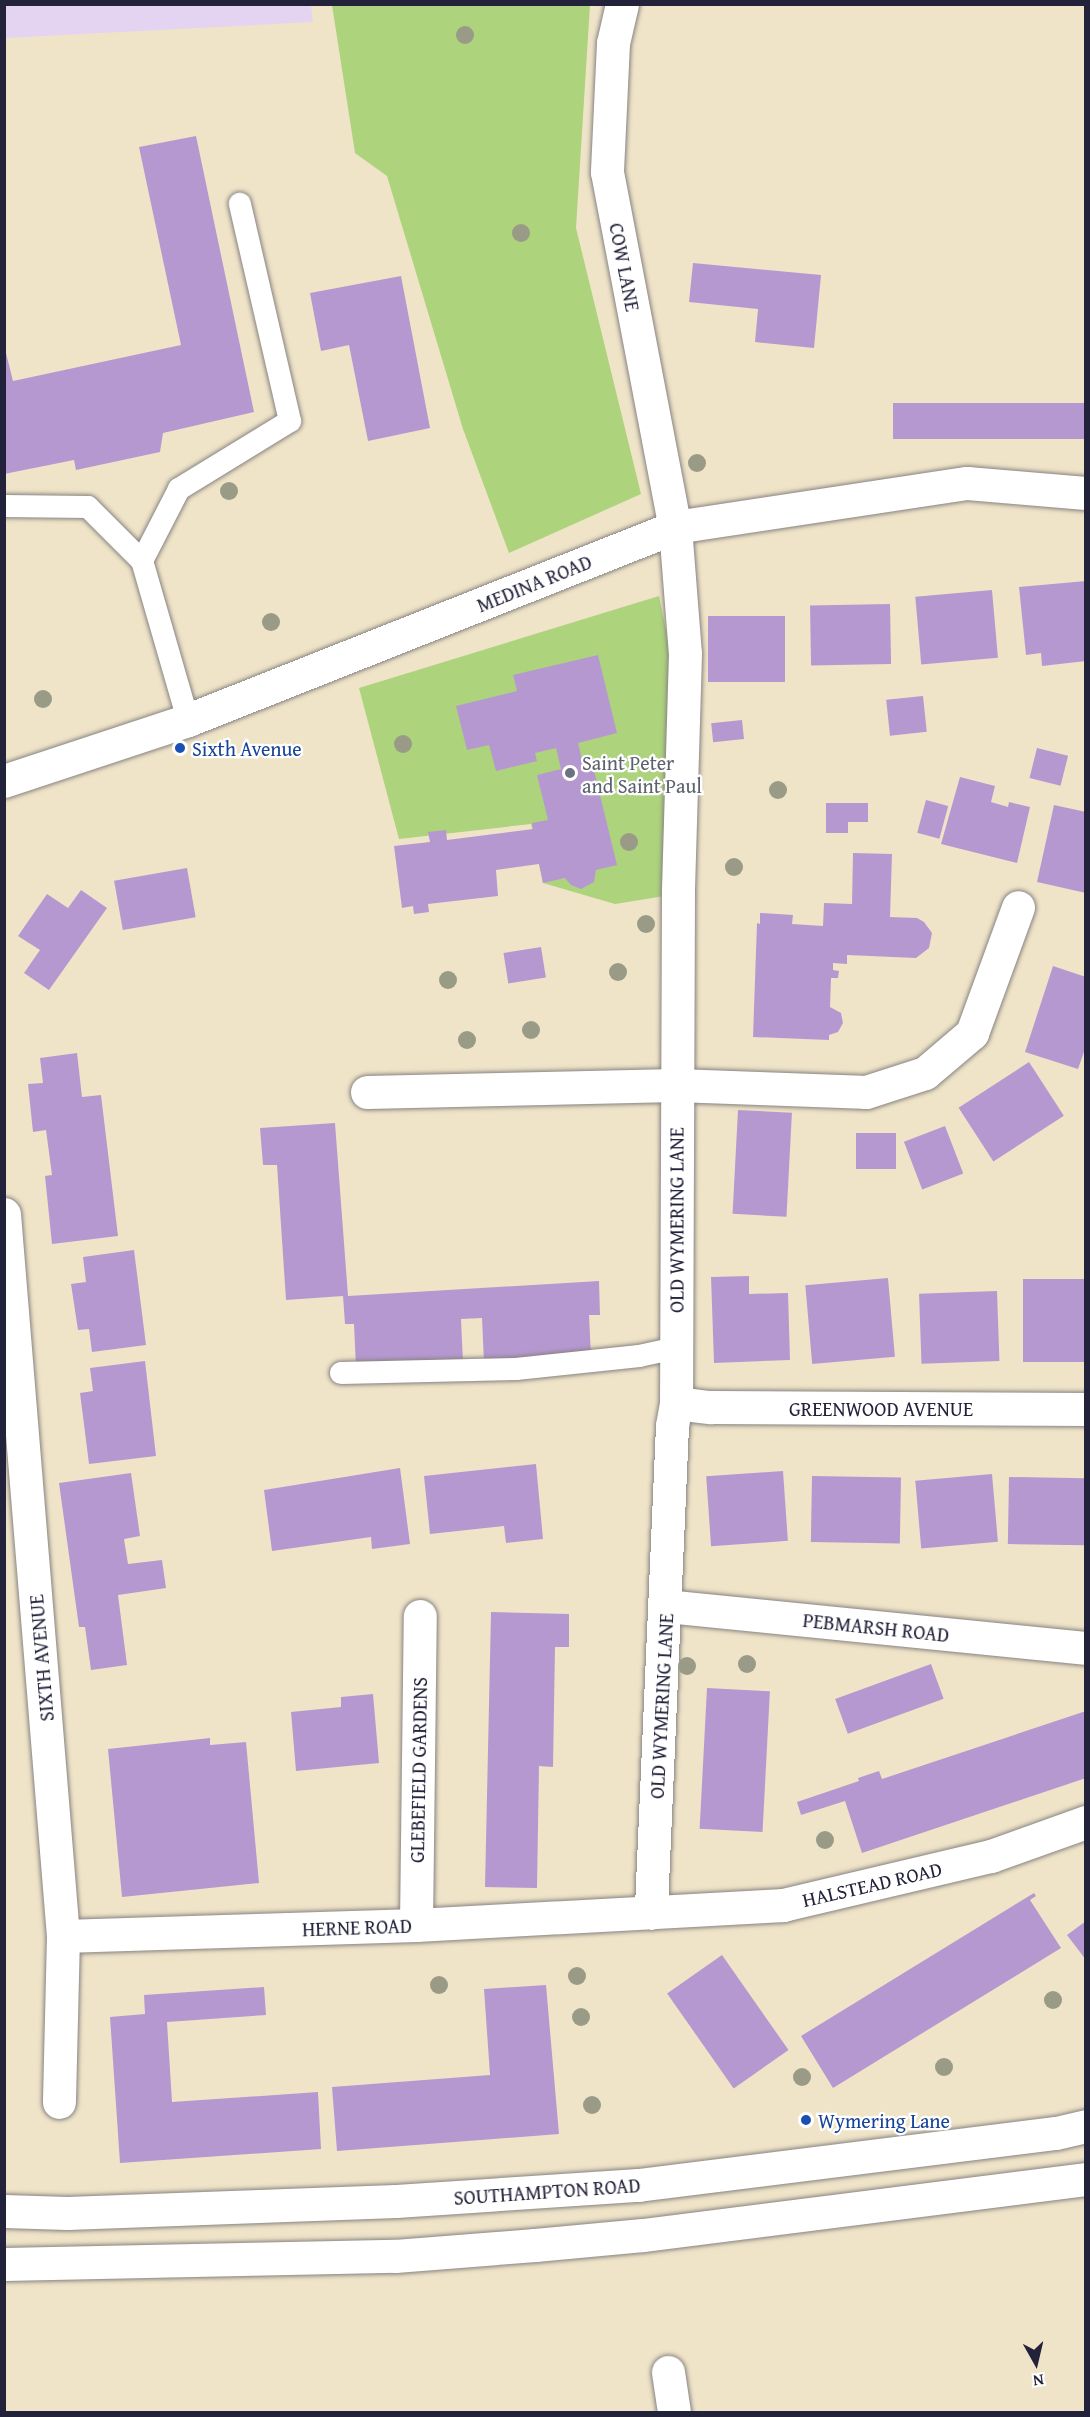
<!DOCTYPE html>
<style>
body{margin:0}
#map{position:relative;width:1090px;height:2417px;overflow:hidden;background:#efe4c8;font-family:"Gentium Book Plus",serif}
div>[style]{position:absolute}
.built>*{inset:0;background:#e4d3f1}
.green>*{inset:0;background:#add37d}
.building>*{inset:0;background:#b698d1;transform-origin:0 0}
.roads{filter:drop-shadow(0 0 2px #888382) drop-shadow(0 0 2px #888382)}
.lane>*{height:22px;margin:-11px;padding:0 11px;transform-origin:11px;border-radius:11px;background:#fff}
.street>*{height:33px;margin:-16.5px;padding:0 16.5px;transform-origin:16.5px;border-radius:16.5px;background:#fff}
.primary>*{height:33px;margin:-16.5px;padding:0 16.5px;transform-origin:16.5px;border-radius:16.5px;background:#fff}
.trees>*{width:18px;height:18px;margin:-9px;border-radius:50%;background:#999b87}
.dots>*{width:16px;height:16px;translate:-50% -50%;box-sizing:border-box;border:3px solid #fff;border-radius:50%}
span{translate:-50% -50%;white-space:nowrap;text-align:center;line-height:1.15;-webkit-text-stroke:4.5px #fff;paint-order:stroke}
.street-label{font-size:20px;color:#22223b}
.transit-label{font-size:20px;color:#164399}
.left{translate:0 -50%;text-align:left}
.worship-label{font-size:20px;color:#5b616d}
.frame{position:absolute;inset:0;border:6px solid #22223b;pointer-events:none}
.north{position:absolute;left:1006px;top:2333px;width:60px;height:60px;-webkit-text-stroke:4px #fff;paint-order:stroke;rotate:172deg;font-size:16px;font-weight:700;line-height:24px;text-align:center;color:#22223b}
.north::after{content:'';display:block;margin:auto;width:21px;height:27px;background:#22223b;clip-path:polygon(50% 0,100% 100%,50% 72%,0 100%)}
</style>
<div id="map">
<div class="built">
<i style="clip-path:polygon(5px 4px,311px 5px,313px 22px,5px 38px)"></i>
</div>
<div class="green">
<i style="clip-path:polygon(332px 5px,590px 5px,576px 228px,641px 494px,509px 553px,463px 429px,387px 176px,355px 153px)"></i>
<i style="clip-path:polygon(659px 596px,675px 674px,671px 895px,615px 904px,543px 883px,531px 824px,399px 839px,359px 688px)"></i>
</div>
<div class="building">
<i style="clip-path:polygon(196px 136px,254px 412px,163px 433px,160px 452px,76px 470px,74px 460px,4px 474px,4px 345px,13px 381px,181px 345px,139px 147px)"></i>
<i style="clip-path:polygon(693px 263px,821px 275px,814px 348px,755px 342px,758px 309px,689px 302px)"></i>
<i style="clip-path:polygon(401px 276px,430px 428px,368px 441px,349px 345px,321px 351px,310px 293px)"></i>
<i style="left:1086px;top:403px;width:36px;height:193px;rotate:90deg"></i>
<i style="clip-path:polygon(1086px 581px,1086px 661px,1042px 666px,1041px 653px,1026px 655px,1019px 587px)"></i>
<i style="left:992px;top:590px;width:68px;height:77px;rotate:85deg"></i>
<i style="left:890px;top:604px;width:60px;height:80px;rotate:89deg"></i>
<i style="left:708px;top:616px;width:77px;height:66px"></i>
<i style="clip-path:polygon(598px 655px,617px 733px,578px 743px,583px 764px,592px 762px,617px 865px,596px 870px,594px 882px,581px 889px,571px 885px,565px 878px,543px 883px,539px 864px,496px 870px,498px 896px,428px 904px,429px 912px,414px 914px,413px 906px,402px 908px,394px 846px,430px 842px,428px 832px,446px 830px,447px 840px,533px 829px,532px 823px,548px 820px,537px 775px,561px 769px,556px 748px,535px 753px,537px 761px,496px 771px,489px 745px,467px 750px,456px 706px,517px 691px,513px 675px)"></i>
<i style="left:923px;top:696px;width:36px;height:37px;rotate:84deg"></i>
<i style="left:742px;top:720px;width:19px;height:31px;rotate:84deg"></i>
<i style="left:1037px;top:748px;width:32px;height:31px;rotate:14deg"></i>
<i style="clip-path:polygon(960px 777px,995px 786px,991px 802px,1008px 807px,1009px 802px,1030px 807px,1017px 863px,941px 844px)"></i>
<i style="left:926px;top:800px;width:23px;height:34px;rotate:15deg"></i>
<i style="clip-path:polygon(826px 803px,868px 803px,868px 822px,848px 822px,848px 833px,826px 833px)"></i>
<i style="clip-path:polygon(1054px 805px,1086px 812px,1086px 893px,1037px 882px)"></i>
<i style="clip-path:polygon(853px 853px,892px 854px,890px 917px,917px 918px,924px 922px,932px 933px,929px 948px,916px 958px,847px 955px,847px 964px,833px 963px,833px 970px,839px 971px,838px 978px,831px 978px,830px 1007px,841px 1013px,843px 1023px,838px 1032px,829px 1035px,829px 1040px,753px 1037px,757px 923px,760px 924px,760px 913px,793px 915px,792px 924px,823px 926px,824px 903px,852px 904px)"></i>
<i style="left:187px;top:868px;width:50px;height:74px;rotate:80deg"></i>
<i style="clip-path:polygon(81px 890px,107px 908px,49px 990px,24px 973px,40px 950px,18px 936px,47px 894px,68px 908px)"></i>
<i style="left:541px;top:947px;width:31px;height:38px;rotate:81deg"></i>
<i style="clip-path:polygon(1053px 966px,1086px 977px,1086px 1046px,1078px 1069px,1025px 1052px)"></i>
<i style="clip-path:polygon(77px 1053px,82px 1097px,101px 1095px,118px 1236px,52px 1244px,45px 1176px,52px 1175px,46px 1130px,33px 1132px,28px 1084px,43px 1083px,40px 1058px)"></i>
<i style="left:1029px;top:1062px;width:64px;height:84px;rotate:57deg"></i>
<i style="left:738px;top:1110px;width:54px;height:104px;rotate:3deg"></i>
<i style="clip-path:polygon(335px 1123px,348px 1296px,599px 1281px,600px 1315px,589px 1315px,591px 1357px,484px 1363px,482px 1318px,461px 1319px,463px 1363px,356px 1368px,354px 1324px,345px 1324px,343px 1296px,286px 1300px,277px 1165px,263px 1165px,260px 1128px)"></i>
<i style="left:945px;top:1126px;width:51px;height:44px;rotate:69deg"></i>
<i style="left:856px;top:1133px;width:40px;height:36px"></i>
<i style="clip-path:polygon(134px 1250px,146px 1345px,92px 1352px,89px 1329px,78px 1330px,71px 1284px,86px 1282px,83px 1257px)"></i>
<i style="clip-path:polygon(749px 1276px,749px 1294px,788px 1293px,790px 1360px,714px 1363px,711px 1277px)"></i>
<i style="left:888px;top:1278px;width:79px;height:83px;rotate:85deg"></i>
<i style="left:1086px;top:1279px;width:83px;height:63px;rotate:90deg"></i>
<i style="left:997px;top:1291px;width:70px;height:78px;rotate:88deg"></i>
<i style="clip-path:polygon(145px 1361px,156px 1456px,89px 1464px,80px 1393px,93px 1391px,90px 1368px)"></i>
<i style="clip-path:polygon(536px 1464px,543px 1539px,506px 1543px,504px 1526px,430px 1534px,424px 1476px)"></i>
<i style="clip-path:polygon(400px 1468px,410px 1544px,372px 1549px,371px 1537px,272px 1551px,264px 1490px)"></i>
<i style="left:783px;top:1471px;width:70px;height:77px;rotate:86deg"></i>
<i style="clip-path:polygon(131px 1473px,140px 1536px,124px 1539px,128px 1564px,162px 1560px,166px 1588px,118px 1595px,127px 1665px,91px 1670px,85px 1627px,79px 1627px,59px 1483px)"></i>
<i style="left:992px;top:1474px;width:68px;height:77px;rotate:85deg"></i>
<i style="left:812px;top:1476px;width:89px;height:66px;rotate:1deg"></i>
<i style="left:1009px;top:1477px;width:77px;height:67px;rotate:1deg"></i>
<i style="clip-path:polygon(491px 1612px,569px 1614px,569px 1647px,555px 1647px,553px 1767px,539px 1766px,537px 1888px,485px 1887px)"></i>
<i style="left:931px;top:1664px;width:37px;height:102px;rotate:70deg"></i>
<i style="left:707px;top:1688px;width:63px;height:141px;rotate:3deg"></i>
<i style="clip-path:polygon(373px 1694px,379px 1763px,296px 1771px,291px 1712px,341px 1707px,341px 1697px)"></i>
<i style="clip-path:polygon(1086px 1711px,1086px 1778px,862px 1853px,845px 1801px,801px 1815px,797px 1802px,859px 1781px,858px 1778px,879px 1771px,882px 1779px)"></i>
<i style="clip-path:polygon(210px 1738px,210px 1745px,246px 1742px,259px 1883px,122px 1897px,108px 1749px)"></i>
<i style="clip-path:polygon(1034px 1893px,1036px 1896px,1030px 1900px,1061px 1948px,833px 2088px,801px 2036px)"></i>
<i style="clip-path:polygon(1086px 1921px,1086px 1960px,1067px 1935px)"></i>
<i style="left:722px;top:1955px;width:116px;height:67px;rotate:55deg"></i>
<i style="clip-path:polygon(546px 1985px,559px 2134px,337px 2151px,332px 2087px,490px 2075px,484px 1989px)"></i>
<i style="clip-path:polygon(264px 1987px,266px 2015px,167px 2022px,172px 2102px,318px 2092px,321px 2149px,120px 2163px,110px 2017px,145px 2014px,144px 1995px)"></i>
</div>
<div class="roads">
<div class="lane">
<i style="left:4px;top:506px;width:84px;rotate:0.7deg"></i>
<i style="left:88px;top:507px;width:76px;rotate:45deg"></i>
<i style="left:188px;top:720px;width:166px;rotate:-106.1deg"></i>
<i style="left:142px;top:561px;width:81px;rotate:-62.8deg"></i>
<i style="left:179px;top:489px;width:130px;rotate:-31.5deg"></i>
<i style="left:290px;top:421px;width:223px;rotate:-103deg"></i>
<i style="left:341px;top:1373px;width:175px;rotate:-1.3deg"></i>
<i style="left:516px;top:1369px;width:124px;rotate:-6deg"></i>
<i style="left:639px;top:1356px;width:38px;rotate:-12deg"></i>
</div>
<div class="street">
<i style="left:622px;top:4px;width:40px;rotate:103deg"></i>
<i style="left:613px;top:43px;width:129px;rotate:92.7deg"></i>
<i style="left:607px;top:172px;width:361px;rotate:79.2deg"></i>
<i style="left:675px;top:527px;width:126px;rotate:85.5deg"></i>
<i style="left:685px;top:653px;width:239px;rotate:91.7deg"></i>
<i style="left:678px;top:892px;width:511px;rotate:90.22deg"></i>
<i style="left:676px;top:1403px;width:23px;rotate:100deg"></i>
<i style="left:672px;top:1426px;width:487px;rotate:92.5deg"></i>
<i style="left:4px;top:781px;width:194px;rotate:-18.3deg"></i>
<i style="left:188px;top:720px;width:524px;rotate:-21.62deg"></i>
<i style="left:675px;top:527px;width:295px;rotate:-8.6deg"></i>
<i style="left:967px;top:483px;width:119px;rotate:4.8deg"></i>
<i style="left:367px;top:1092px;width:309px;rotate:-1.3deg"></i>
<i style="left:676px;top:1085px;width:190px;rotate:2.1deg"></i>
<i style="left:866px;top:1092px;width:62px;rotate:-17.9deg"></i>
<i style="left:925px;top:1073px;width:62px;rotate:-40.4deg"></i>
<i style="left:972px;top:1033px;width:134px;rotate:-69.9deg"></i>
<i style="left:4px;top:1214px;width:724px;rotate:85.33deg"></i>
<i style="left:63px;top:1936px;width:166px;rotate:91.4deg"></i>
<i style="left:676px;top:1403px;width:35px;rotate:7deg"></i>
<i style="left:711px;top:1407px;width:375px;rotate:0.3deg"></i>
<i style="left:666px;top:1606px;width:422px;rotate:5.7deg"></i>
<i style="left:416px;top:1925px;width:309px;rotate:-89.3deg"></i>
<i style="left:63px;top:1936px;width:353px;rotate:-1.8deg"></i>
<i style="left:416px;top:1925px;width:368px;rotate:-3.1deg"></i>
<i style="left:783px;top:1905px;width:214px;rotate:-13.3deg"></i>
<i style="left:991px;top:1856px;width:101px;rotate:-19.7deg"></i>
<i style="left:668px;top:2372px;width:40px;rotate:81.5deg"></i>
</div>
<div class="primary">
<i style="left:4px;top:2211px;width:63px;rotate:1.8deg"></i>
<i style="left:67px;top:2213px;width:329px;rotate:-2.1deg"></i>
<i style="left:396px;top:2201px;width:243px;rotate:-3.8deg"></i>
<i style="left:638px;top:2185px;width:421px;rotate:-7.1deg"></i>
<i style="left:1056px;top:2133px;width:31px;rotate:-13deg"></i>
<i style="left:4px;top:2264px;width:391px;rotate:-1.2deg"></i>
<i style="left:395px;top:2256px;width:140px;rotate:-4.5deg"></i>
<i style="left:535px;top:2245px;width:108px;rotate:-5.3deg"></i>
<i style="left:643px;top:2235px;width:447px;rotate:-7.2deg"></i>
</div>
</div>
<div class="trees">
<i style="left:465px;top:35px"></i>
<i style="left:521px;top:233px"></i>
<i style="left:697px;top:463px"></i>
<i style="left:229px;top:491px"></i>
<i style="left:271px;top:622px"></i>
<i style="left:43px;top:699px"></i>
<i style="left:403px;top:744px"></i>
<i style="left:778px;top:790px"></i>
<i style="left:629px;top:842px"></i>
<i style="left:734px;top:867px"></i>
<i style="left:646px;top:924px"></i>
<i style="left:618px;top:972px"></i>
<i style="left:448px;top:980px"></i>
<i style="left:531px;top:1030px"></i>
<i style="left:467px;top:1040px"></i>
<i style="left:747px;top:1664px"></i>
<i style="left:687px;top:1666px"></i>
<i style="left:825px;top:1840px"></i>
<i style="left:577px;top:1976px"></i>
<i style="left:439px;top:1985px"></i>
<i style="left:1053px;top:2000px"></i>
<i style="left:581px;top:2017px"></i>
<i style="left:944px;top:2067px"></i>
<i style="left:802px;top:2077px"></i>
<i style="left:592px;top:2105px"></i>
</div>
<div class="dots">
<i style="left:180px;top:748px;background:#1a4fb4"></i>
<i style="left:570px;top:773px;background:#6b7280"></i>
<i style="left:806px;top:2120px;background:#1a4fb4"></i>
</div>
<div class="street-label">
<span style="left:625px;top:267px;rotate:79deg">COW LANE</span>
<span style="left:534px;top:583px;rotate:-22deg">MEDINA ROAD</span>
<span style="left:676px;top:1220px;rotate:-90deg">OLD WYMERING LANE</span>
<span style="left:881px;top:1408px">GREENWOOD AVENUE</span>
<span style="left:876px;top:1627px;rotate:6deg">PEBMARSH ROAD</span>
<span style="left:41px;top:1658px;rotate:-95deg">SIXTH AVENUE</span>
<span style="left:661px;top:1706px;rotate:-87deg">OLD WYMERING LANE</span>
<span style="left:418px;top:1770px;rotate:-89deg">GLEBEFIELD GARDENS</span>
<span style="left:872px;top:1884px;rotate:-13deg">HALSTEAD ROAD</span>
<span style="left:357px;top:1927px;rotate:-2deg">HERNE ROAD</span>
<span style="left:547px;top:2191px;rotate:-4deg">SOUTHAMPTON ROAD</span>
</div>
<div class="transit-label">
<span class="left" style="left:192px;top:748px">Sixth Avenue</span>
<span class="left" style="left:818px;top:2120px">Wymering Lane</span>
</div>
<div class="worship-label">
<span class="left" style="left:582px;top:774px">Saint Peter<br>and Saint Paul</span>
</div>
<div class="frame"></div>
<div class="north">N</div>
</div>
